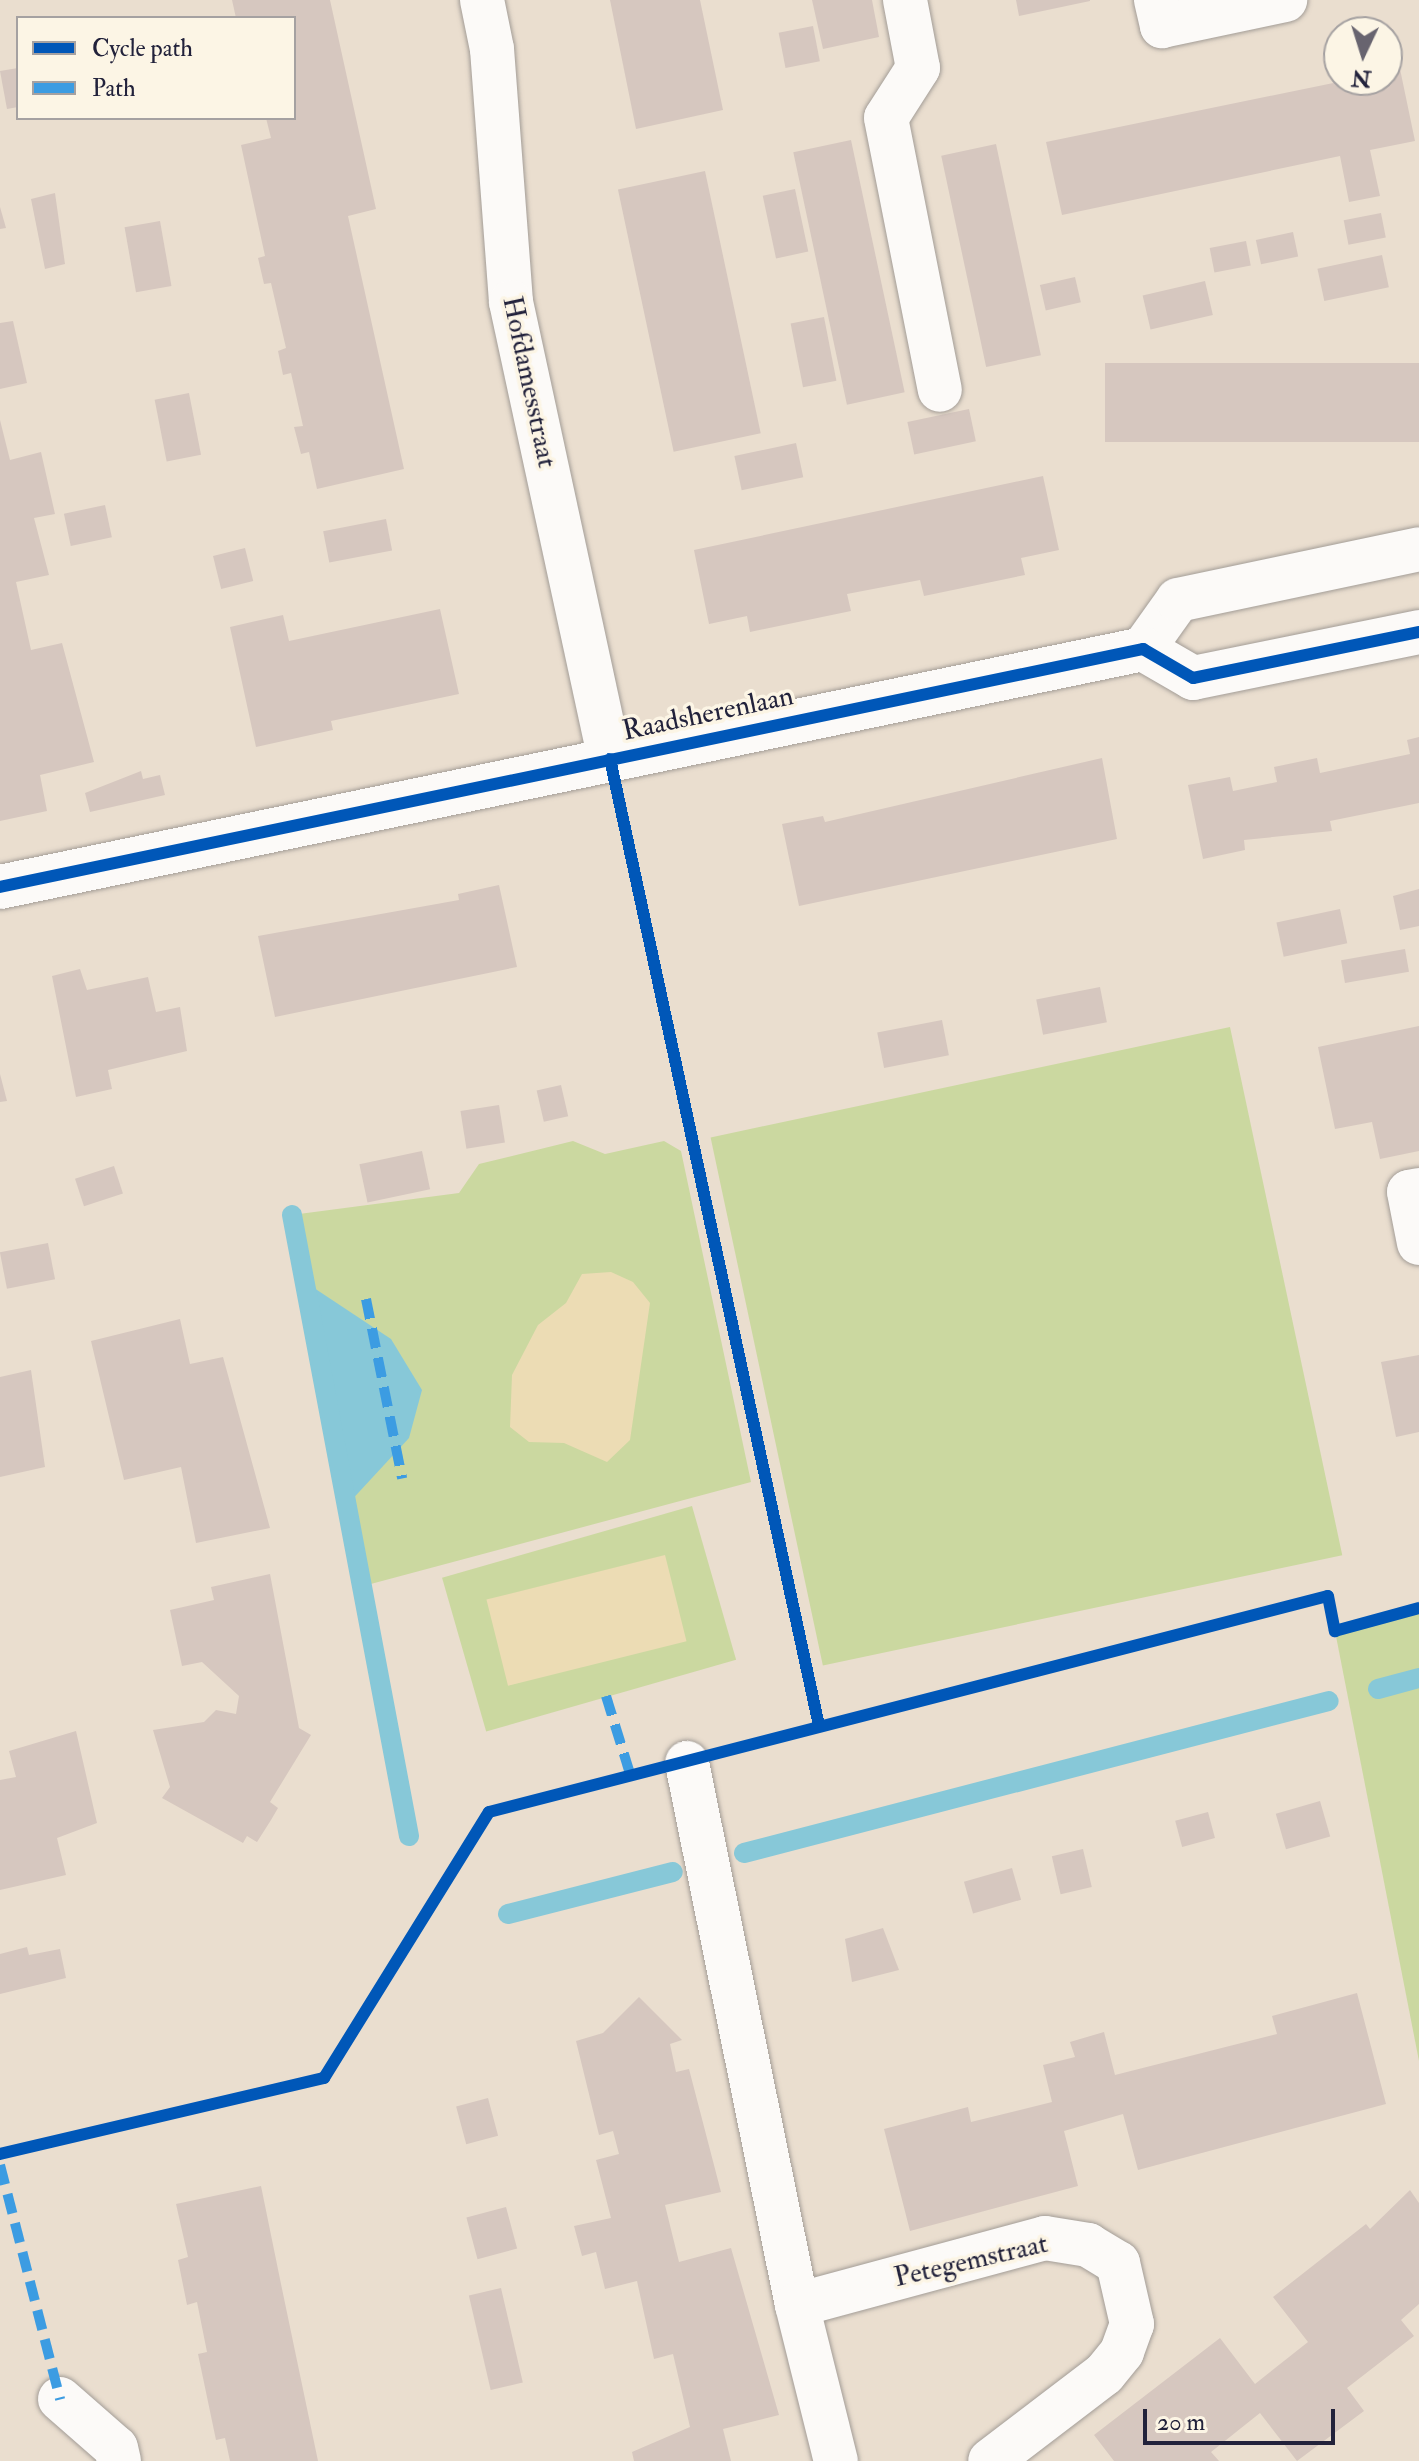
<!DOCTYPE html>
<style>
body{margin:0}
#map{position:relative;width:1419px;height:2461px;overflow:hidden;background:#eadecf;font-family:"IM FELL Double Pica",serif}
div>[style]{position:absolute}
.green>*{inset:0;background:#cbd8a0;transform-origin:0 0}
.sand>*{inset:0;background:#ecdcb4;transform-origin:0 0}
.water>*{inset:0;background:#87c8d8}
.stream>*{height:20px;margin:-10px;padding:0 10px;transform-origin:10px;border-radius:10px;background:#87c8d8}
.building>*{inset:0;background:#d6c7bf;transform-origin:0 0}
.roads{filter:drop-shadow(0 0 2px #a39d97) drop-shadow(0 0 2px #a39d97)}
.minor>*{height:44px;margin:-22px;padding:0 22px;transform-origin:22px;border-radius:22px;background:#fcfaf8}
.quiet>*{height:10px;margin-top:-5px;transform-origin:0;background:repeating-linear-gradient(90deg,#3c9ce2 0 20px,transparent 0 30px)}
.cycleway>*{height:12px;margin:-6px;padding:0 6px;transform-origin:6px;border-radius:6px;background:#0057b8}
span{translate:-50% -50%;white-space:nowrap;text-align:center;line-height:1.15;-webkit-text-stroke:7px #fcf5e5;paint-order:stroke}
.street-label{font-size:28px;color:#22223b}
.legend{position:absolute;left:16px;top:16px;width:280px;height:104px;box-sizing:border-box;background:#fcf5e5;border:2px solid #a5a1a1;margin:0;padding:10px 14px;list-style:none;font-size:24px;color:#22223b}
.legend li{display:flex;align-items:center;gap:16px;height:40px}
.legend b{width:40px;border:2px solid #a5a1a1}
.north{position:absolute;left:1323px;top:16px;width:80px;height:80px;box-sizing:border-box;background:#fcf5e5;border:2px solid #a5a1a1;border-radius:50%;rotate:184deg;font-size:22px;font-weight:700;line-height:32px;text-align:center;color:#22223b}
.north::after{content:'';display:block;margin:auto;width:28px;height:36px;background:#68646f;clip-path:polygon(50% 0,100% 100%,50% 72%,0 100%)}
.scale{position:absolute;left:1143px;top:2409px;width:192px;height:36px;box-sizing:border-box;border:4px solid #22223b;border-top:0;padding-left:10px;font-size:24px;line-height:28px;white-space:nowrap;color:#22223b;-webkit-text-stroke:6px #fcf5e5;paint-order:stroke}
</style>
<div id="map">
<div class="green">
<i style="left:1230px;top:1027px;width:540px;height:531px;rotate:78deg"></i>
<i style="clip-path:polygon(573px 1141px,605px 1154px,664px 1141px,681px 1151px,751px 1482px,367px 1585px,299px 1214px,459px 1193px,479px 1164px)"></i>
<i style="left:692px;top:1506px;width:160px;height:260px;rotate:74deg"></i>
<i style="clip-path:polygon(1419px 1608px,1419px 2061px,1335px 1631px)"></i>
</div>
<div class="sand">
<i style="clip-path:polygon(611px 1272px,633px 1282px,650px 1303px,630px 1440px,607px 1462px,564px 1443px,529px 1442px,510px 1427px,512px 1375px,538px 1325px,566px 1303px,582px 1274px)"></i>
<i style="left:665px;top:1555px;width:89px;height:184px;rotate:76deg"></i>
</div>
<div class="water">
<i style="clip-path:polygon(305px 1282px,391px 1339px,422px 1390px,409px 1438px,347px 1505px)"></i>
</div>
<div class="stream">
<i style="left:292px;top:1215px;width:632px;rotate:79.33deg"></i>
<i style="left:1378px;top:1689px;width:42px;rotate:-15deg"></i>
<i style="left:744px;top:1853px;width:604px;rotate:-14.57deg"></i>
<i style="left:508px;top:1914px;width:170px;rotate:-14.3deg"></i>
</div>
<div class="building">
<i style="clip-path:polygon(232px 0,330px 0,376px 209px,348px 216px,404px 469px,317px 489px,309px 452px,301px 454px,294px 427px,303px 426px,291px 373px,283px 375px,278px 351px,286px 348px,271px 283px,264px 284px,258px 258px,265px 256px,241px 145px,271px 138px,266px 118px,294px 118px,294px 18px,236px 18px)"></i>
<i style="clip-path:polygon(610px 0,700px 0,723px 110px,636px 129px)"></i>
<i style="clip-path:polygon(812px 0,872px 0,879px 37px,823px 49px)"></i>
<i style="clip-path:polygon(1016px 0,1090px 0,1090px 1px,1019px 16px)"></i>
<i style="left:813px;top:26px;width:36px;height:35px;rotate:79deg"></i>
<i style="clip-path:polygon(18px 68px,18px 107px,7px 109px,0 71px)"></i>
<i style="clip-path:polygon(1400px 69px,1415px 141px,1370px 150px,1380px 196px,1349px 202px,1340px 156px,1062px 215px,1046px 142px,1348px 80px,1387px 80px,1387px 72px)"></i>
<i style="left:851px;top:140px;width:258px;height:59px;rotate:78deg"></i>
<i style="left:996px;top:144px;width:216px;height:56px;rotate:78deg"></i>
<i style="left:705px;top:171px;width:268px;height:89px;rotate:78deg"></i>
<i style="left:795px;top:189px;width:64px;height:33px;rotate:78deg"></i>
<i style="clip-path:polygon(55px 193px,65px 264px,45px 269px,31px 199px)"></i>
<i style="clip-path:polygon(0 207px,6px 228px,0 229px)"></i>
<i style="left:1381px;top:213px;width:25px;height:38px;rotate:79deg"></i>
<i style="left:160px;top:221px;width:66px;height:36px;rotate:80deg"></i>
<i style="left:1293px;top:232px;width:25px;height:38px;rotate:78deg"></i>
<i style="left:1246px;top:241px;width:25px;height:37px;rotate:79deg"></i>
<i style="left:1382px;top:255px;width:33px;height:66px;rotate:78deg"></i>
<i style="left:1075px;top:277px;width:26px;height:36px;rotate:77deg"></i>
<i style="left:1205px;top:281px;width:35px;height:64px;rotate:77deg"></i>
<i style="left:824px;top:317px;width:65px;height:34px;rotate:79deg"></i>
<i style="clip-path:polygon(13px 321px,27px 383px,0 389px,0 323px)"></i>
<i style="left:1419px;top:363px;width:79px;height:314px;rotate:90deg"></i>
<i style="left:189px;top:393px;width:63px;height:35px;rotate:79deg"></i>
<i style="left:969px;top:409px;width:33px;height:63px;rotate:78deg"></i>
<i style="clip-path:polygon(0 420px,10px 460px,41px 452px,55px 514px,34px 518px,49px 575px,16px 582px,31px 650px,62px 643px,94px 762px,40px 775px,47px 811px,0 821px)"></i>
<i style="left:796px;top:443px;width:35px;height:63px;rotate:78deg"></i>
<i style="clip-path:polygon(1043px 476px,1059px 550px,1021px 558px,1025px 575px,924px 596px,920px 580px,847px 594px,851px 611px,750px 632px,747px 616px,709px 624px,694px 550px)"></i>
<i style="left:105px;top:505px;width:33px;height:42px;rotate:78deg"></i>
<i style="left:386px;top:519px;width:32px;height:64px;rotate:79deg"></i>
<i style="left:245px;top:548px;width:34px;height:33px;rotate:76deg"></i>
<i style="clip-path:polygon(440px 609px,459px 694px,331px 721px,333px 730px,256px 747px,230px 627px,283px 615px,289px 641px)"></i>
<i style="clip-path:polygon(1419px 737px,1419px 803px,1330px 821px,1332px 831px,1244px 840px,1245px 850px,1203px 859px,1188px 785px,1230px 777px,1233px 791px,1277px 782px,1274px 767px,1317px 758px,1320px 773px,1410px 754px,1407px 740px)"></i>
<i style="clip-path:polygon(1102px 758px,1117px 839px,799px 906px,782px 824px,823px 816px,825px 822px)"></i>
<i style="clip-path:polygon(141px 771px,143px 779px,160px 775px,165px 795px,90px 812px,85px 793px)"></i>
<i style="clip-path:polygon(499px 885px,517px 967px,275px 1017px,258px 936px,459px 900px,458px 894px)"></i>
<i style="clip-path:polygon(1419px 889px,1419px 926px,1400px 930px,1393px 896px)"></i>
<i style="left:1340px;top:909px;width:35px;height:65px;rotate:78deg"></i>
<i style="left:1405px;top:949px;width:23px;height:65px;rotate:80deg"></i>
<i style="clip-path:polygon(80px 969px,87px 990px,148px 977px,156px 1012px,180px 1007px,187px 1051px,108px 1070px,112px 1089px,76px 1097px,52px 976px)"></i>
<i style="left:1100px;top:987px;width:36px;height:65px;rotate:79deg"></i>
<i style="left:942px;top:1020px;width:36px;height:66px;rotate:79deg"></i>
<i style="clip-path:polygon(1419px 1026px,1419px 1151px,1380px 1159px,1372px 1122px,1335px 1129px,1318px 1047px)"></i>
<i style="clip-path:polygon(0 1074px,7px 1101px,0 1102px)"></i>
<i style="left:561px;top:1085px;width:32px;height:25px;rotate:77deg"></i>
<i style="left:499px;top:1105px;width:38px;height:39px;rotate:81deg"></i>
<i style="left:422px;top:1151px;width:39px;height:64px;rotate:78deg"></i>
<i style="left:114px;top:1166px;width:29px;height:41px;rotate:72deg"></i>
<i style="left:48px;top:1243px;width:37px;height:49px;rotate:79deg"></i>
<i style="clip-path:polygon(180px 1319px,190px 1364px,223px 1357px,270px 1528px,196px 1543px,181px 1467px,124px 1480px,91px 1341px)"></i>
<i style="clip-path:polygon(1419px 1355px,1419px 1432px,1396px 1437px,1381px 1362px)"></i>
<i style="clip-path:polygon(31px 1370px,45px 1467px,0 1477px,0 1377px)"></i>
<i style="clip-path:polygon(270px 1574px,299px 1728px,311px 1735px,270px 1802px,278px 1808px,271px 1820px,257px 1842px,247px 1836px,243px 1843px,162px 1798px,170px 1787px,153px 1730px,204px 1722px,216px 1710px,236px 1714px,239px 1696px,202px 1662px,182px 1666px,170px 1610px,214px 1600px,211px 1587px)"></i>
<i style="clip-path:polygon(76px 1731px,97px 1823px,57px 1838px,66px 1875px,0 1890px,0 1780px,16px 1777px,9px 1751px)"></i>
<i style="left:1320px;top:1801px;width:37px;height:46px;rotate:74deg"></i>
<i style="left:1208px;top:1812px;width:27px;height:34px;rotate:75deg"></i>
<i style="left:1083px;top:1849px;width:39px;height:32px;rotate:77deg"></i>
<i style="left:1012px;top:1868px;width:33px;height:50px;rotate:74deg"></i>
<i style="clip-path:polygon(883px 1928px,899px 1970px,852px 1982px,845px 1939px)"></i>
<i style="clip-path:polygon(27px 1947px,29px 1955px,60px 1949px,66px 1978px,0 1994px,0 1954px)"></i>
<i style="clip-path:polygon(1357px 1993px,1386px 2104px,1138px 2170px,1123px 2114px,1064px 2131px,1078px 2186px,910px 2231px,884px 2129px,968px 2107px,971px 2122px,1052px 2102px,1043px 2065px,1075px 2057px,1070px 2042px,1104px 2032px,1115px 2075px,1277px 2034px,1272px 2016px)"></i>
<i style="clip-path:polygon(639px 1997px,682px 2040px,670px 2044px,676px 2072px,689px 2069px,721px 2192px,665px 2205px,679px 2262px,731px 2248px,779px 2415px,723px 2429px,731px 2461px,634px 2461px,632px 2452px,690px 2427px,673px 2354px,654px 2359px,637px 2281px,605px 2289px,596px 2252px,582px 2256px,574px 2226px,611px 2218px,596px 2160px,619px 2154px,613px 2131px,599px 2135px,576px 2041px,603px 2033px)"></i>
<i style="left:488px;top:2098px;width:39px;height:33px;rotate:75deg"></i>
<i style="clip-path:polygon(261px 2186px,281px 2284px,318px 2461px,230px 2461px,225px 2438px,216px 2440px,198px 2354px,207px 2352px,197px 2302px,187px 2305px,178px 2260px,188px 2257px,176px 2204px)"></i>
<i style="clip-path:polygon(1410px 2190px,1419px 2203px,1419px 2304px,1401px 2320px,1414px 2336px,1347px 2388px,1364px 2411px,1297px 2461px,1260px 2413px,1211px 2452px,1219px 2461px,1114px 2461px,1094px 2435px,1220px 2338px,1255px 2384px,1308px 2342px,1273px 2297px,1366px 2224px,1370px 2229px)"></i>
<i style="left:506px;top:2207px;width:43px;height:41px;rotate:75deg"></i>
<i style="left:501px;top:2288px;width:97px;height:33px;rotate:77deg"></i>
</div>
<div class="roads">
<div class="minor">
<i style="left:482px;top:0;width:50px;rotate:78.5deg"></i>
<i style="left:492px;top:49px;width:254px;rotate:85.7deg"></i>
<i style="left:511px;top:302px;width:468px;rotate:77.8deg"></i>
<i style="left:905px;top:0;width:69px;rotate:79.2deg"></i>
<i style="left:918px;top:68px;width:59px;rotate:122.6deg"></i>
<i style="left:886px;top:118px;width:277px;rotate:78.8deg"></i>
<i style="left:1156px;top:0;width:27px;rotate:77deg"></i>
<i style="left:1162px;top:26px;width:126px;rotate:-11.9deg"></i>
<i style="left:1143px;top:649px;width:60px;rotate:-54.5deg"></i>
<i style="left:1178px;top:600px;width:246px;rotate:-11.9deg"></i>
<i style="left:0;top:887px;width:1168px;rotate:-11.76deg"></i>
<i style="left:1143px;top:649px;width:58px;rotate:30.1deg"></i>
<i style="left:1193px;top:678px;width:231px;rotate:-11.5deg"></i>
<i style="left:1419px;top:1190px;width:10px;rotate:169deg"></i>
<i style="left:1409px;top:1192px;width:52px;rotate:78.9deg"></i>
<i style="left:687px;top:1763px;width:553px;rotate:78.53deg"></i>
<i style="left:797px;top:2305px;width:161px;rotate:76deg"></i>
<i style="left:797px;top:2305px;width:257px;rotate:-15.1deg"></i>
<i style="left:1045px;top:2238px;width:44px;rotate:9.2deg"></i>
<i style="left:1088px;top:2245px;width:35px;rotate:31deg"></i>
<i style="left:1118px;top:2263px;width:63px;rotate:77.1deg"></i>
<i style="left:1132px;top:2324px;width:30px;rotate:110deg"></i>
<i style="left:1122px;top:2352px;width:28px;rotate:129deg"></i>
<i style="left:1104px;top:2374px;width:143px;rotate:142.7deg"></i>
<i style="left:60px;top:2399px;width:74px;rotate:41.2deg"></i>
<i style="left:116px;top:2448px;width:13px;rotate:77deg"></i>
</div>
</div>
<div class="quiet">
<i style="left:366px;top:1299px;width:183px;rotate:78.6deg"></i>
<i style="left:606px;top:1696px;width:85px;rotate:72.8deg"></i>
<i style="left:0;top:2165px;width:242px;rotate:75.6deg"></i>
</div>
<div class="cycleway">
<i style="left:610px;top:759px;width:989px;rotate:77.8deg"></i>
<i style="left:0;top:887px;width:1168px;rotate:-11.76deg"></i>
<i style="left:1143px;top:649px;width:58px;rotate:30.1deg"></i>
<i style="left:1193px;top:678px;width:231px;rotate:-11.5deg"></i>
<i style="left:0;top:2154px;width:333px;rotate:-13.2deg"></i>
<i style="left:324px;top:2078px;width:313px;rotate:-58.2deg"></i>
<i style="left:489px;top:1812px;width:866px;rotate:-14.44deg"></i>
<i style="left:1328px;top:1596px;width:36px;rotate:79deg"></i>
<i style="left:1335px;top:1631px;width:87px;rotate:-15.3deg"></i>
</div>
<div class="street-label">
<span style="left:529px;top:382px;rotate:78deg">Hofdamesstraat</span>
<span style="left:708px;top:714px;rotate:-12deg">Raadsherenlaan</span>
<span style="left:971px;top:2261px;rotate:-13deg">Petegemstraat</span>
</div>
<ul class="legend">
<li><b style="height:10px;background:#0057b8"></b>Cycle path</li>
<li><b style="height:10px;background:#3c9ce2"></b>Path</li>
</ul>
<div class="north">N</div>
<div class="scale">20 m</div>
</div>
